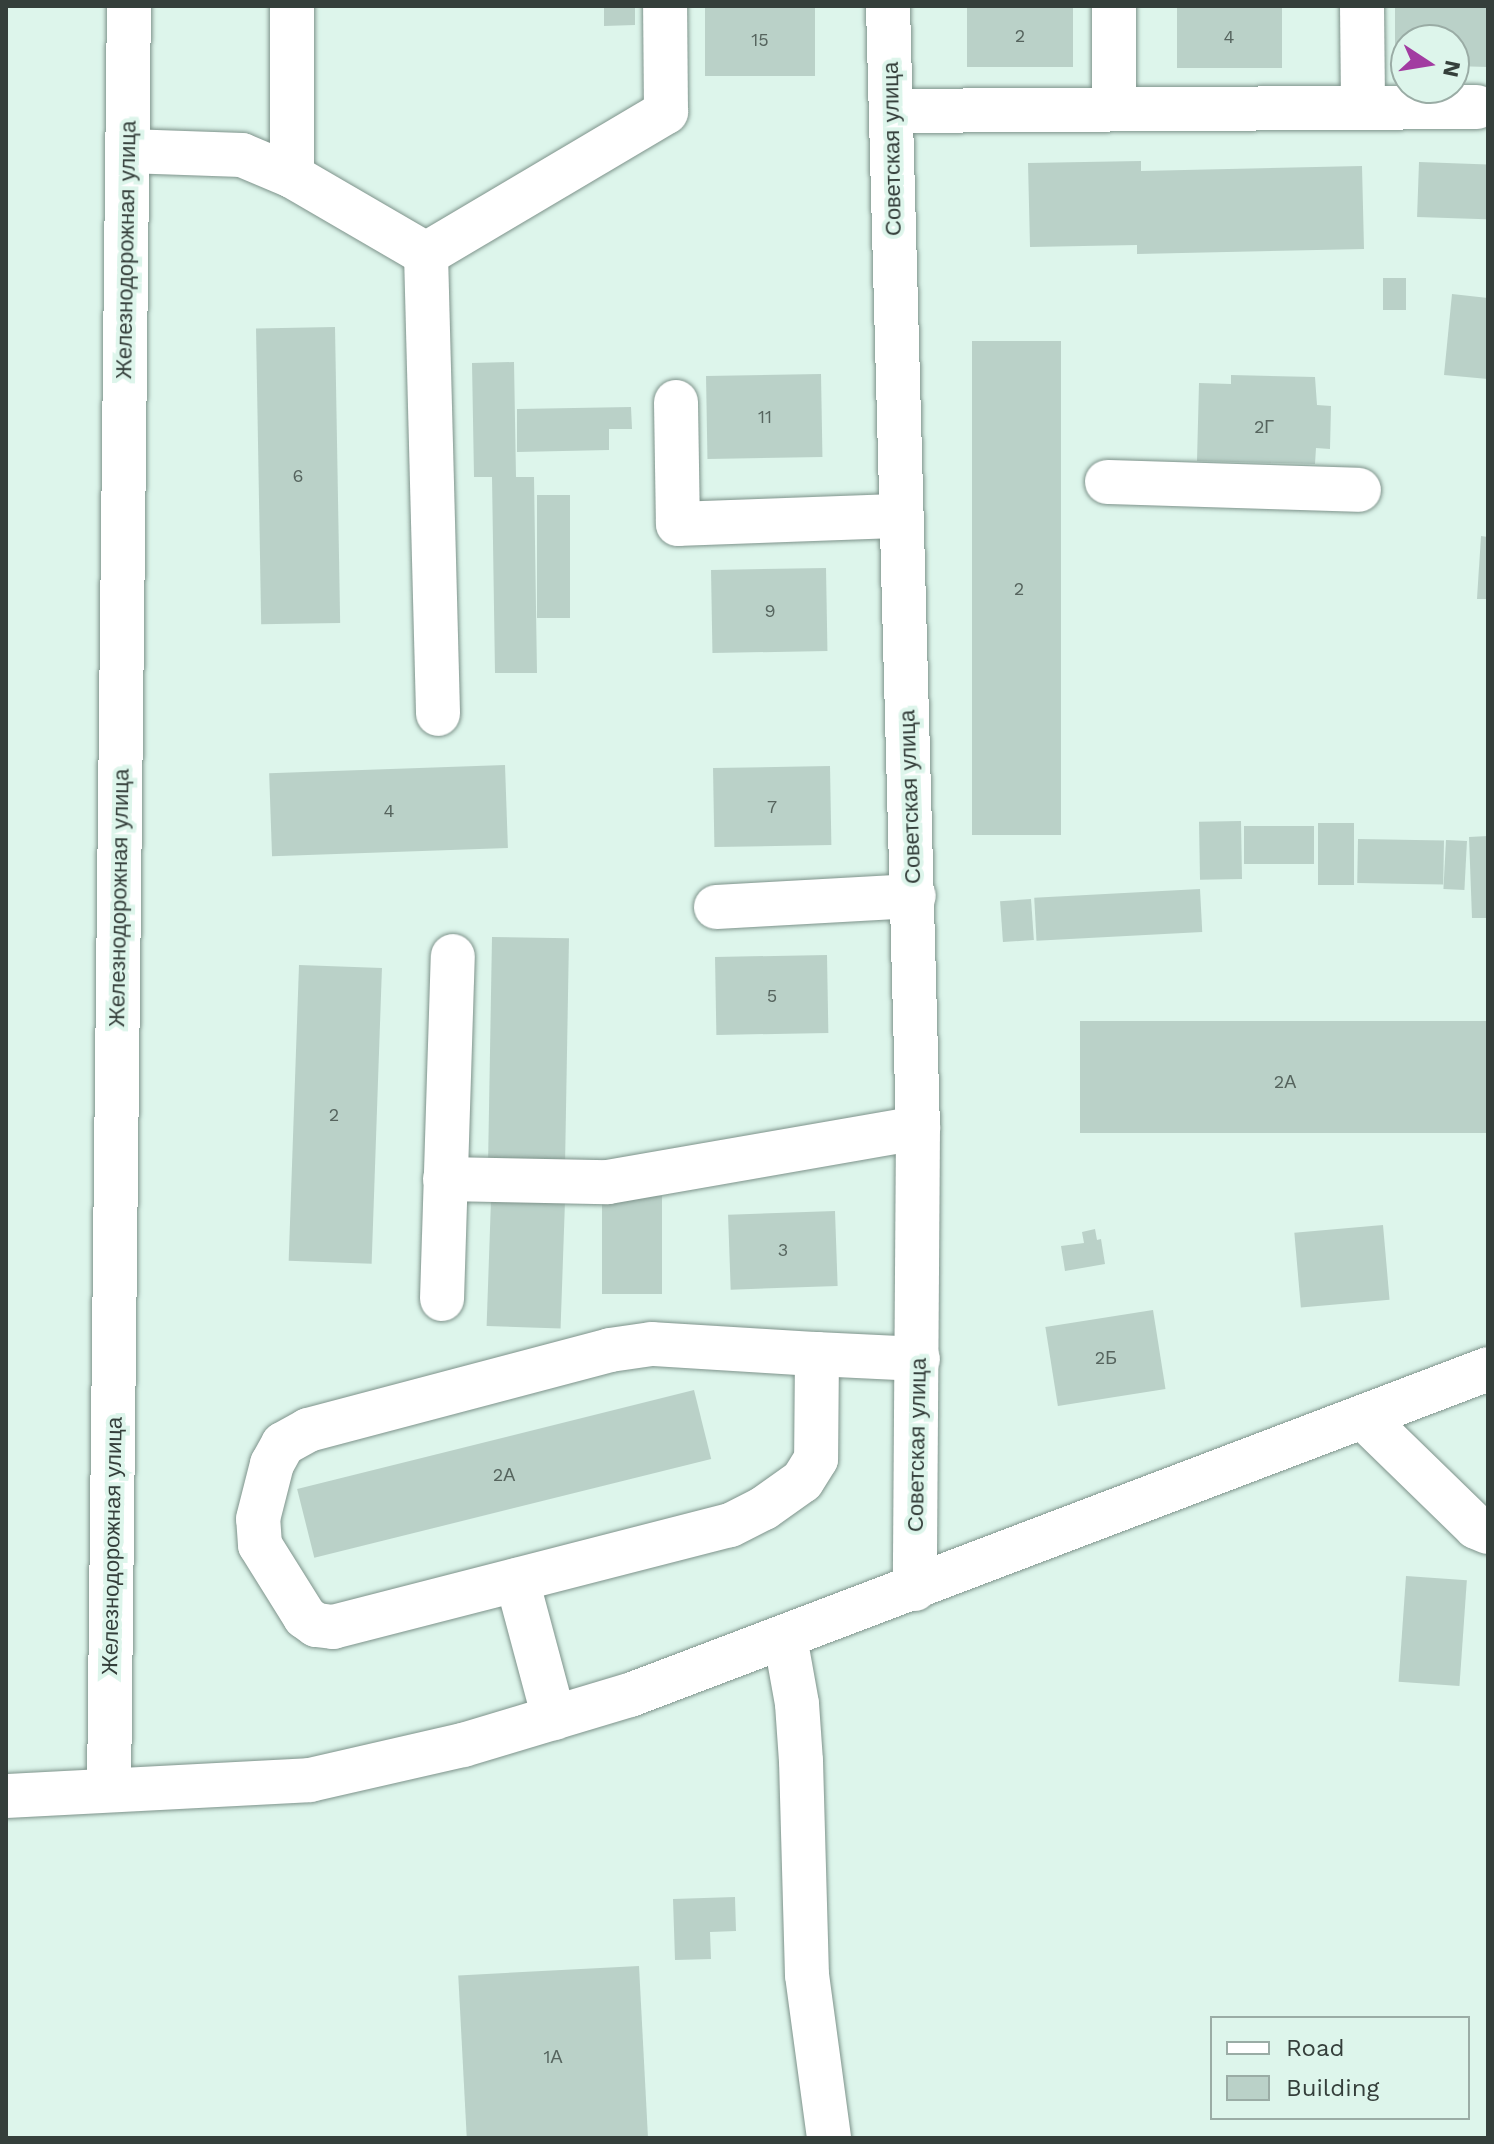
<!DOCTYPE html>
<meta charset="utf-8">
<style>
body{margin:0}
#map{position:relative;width:1494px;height:2144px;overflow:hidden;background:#ddf5eb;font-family:"Work Sans",sans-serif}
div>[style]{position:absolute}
.building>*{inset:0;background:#bad1c8;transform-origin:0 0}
.roads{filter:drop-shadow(0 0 2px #7e938b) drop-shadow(0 0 2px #7e938b)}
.minor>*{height:44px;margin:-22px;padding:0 22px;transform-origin:22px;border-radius:22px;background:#fff}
.major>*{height:44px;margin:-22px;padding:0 22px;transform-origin:22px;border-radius:22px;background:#fff}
span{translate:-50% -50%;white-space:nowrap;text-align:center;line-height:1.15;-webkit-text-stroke:8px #ddf5eb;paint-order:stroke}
.number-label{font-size:18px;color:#56645e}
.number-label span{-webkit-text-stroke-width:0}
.street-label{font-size:22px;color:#353f3b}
.frame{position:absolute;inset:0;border:8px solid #353f3b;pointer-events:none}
.legend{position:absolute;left:1210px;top:2016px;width:260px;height:104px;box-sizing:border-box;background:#ddf5eb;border:2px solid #9aaca5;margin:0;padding:10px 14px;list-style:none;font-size:24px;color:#353f3b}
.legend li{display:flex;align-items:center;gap:16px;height:40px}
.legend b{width:40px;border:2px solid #9aaca5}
.north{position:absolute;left:1390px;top:24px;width:80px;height:80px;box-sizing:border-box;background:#ddf5eb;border:2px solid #9aaca5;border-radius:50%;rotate:102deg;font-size:22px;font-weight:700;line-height:32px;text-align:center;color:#353f3b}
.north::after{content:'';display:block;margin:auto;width:28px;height:36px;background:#a23ca1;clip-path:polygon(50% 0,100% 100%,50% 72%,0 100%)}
</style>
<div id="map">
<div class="building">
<i style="clip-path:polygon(616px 6px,635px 6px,635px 25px,604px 26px,604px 7px)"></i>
<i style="left:705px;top:6px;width:110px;height:70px"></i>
<i style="left:967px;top:6px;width:106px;height:61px"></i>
<i style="left:1177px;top:6px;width:105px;height:62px"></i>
<i style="clip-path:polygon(1395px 6px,1488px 6px,1488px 67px,1454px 66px,1454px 40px,1406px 40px,1406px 65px,1395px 65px)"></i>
<i style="clip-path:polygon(1141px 161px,1141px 171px,1362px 166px,1364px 249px,1137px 254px,1137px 245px,1030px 247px,1028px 163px)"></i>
<i style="left:1419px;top:162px;width:69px;height:55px;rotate:2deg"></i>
<i style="left:1383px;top:278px;width:23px;height:32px"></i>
<i style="clip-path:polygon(1452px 294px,1488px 298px,1488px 379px,1444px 375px)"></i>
<i style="left:335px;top:327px;width:296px;height:79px;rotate:89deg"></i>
<i style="left:1061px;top:341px;width:494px;height:89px;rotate:90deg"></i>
<i style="clip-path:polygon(514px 362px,516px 477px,534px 477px,537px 673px,495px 673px,492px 477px,474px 477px,472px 363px)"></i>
<i style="left:821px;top:374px;width:83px;height:115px;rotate:89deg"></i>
<i style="clip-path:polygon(1231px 375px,1315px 377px,1317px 405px,1331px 406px,1330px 449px,1316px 448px,1315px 464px,1197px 461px,1199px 383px,1231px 384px)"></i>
<i style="clip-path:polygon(631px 407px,632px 429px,609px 429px,609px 450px,517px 452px,517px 409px)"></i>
<i style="left:537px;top:495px;width:33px;height:123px"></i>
<i style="clip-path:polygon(1481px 536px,1488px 537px,1488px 599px,1477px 599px)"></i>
<i style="left:826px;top:568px;width:83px;height:115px;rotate:89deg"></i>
<i style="left:505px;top:765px;width:83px;height:236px;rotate:88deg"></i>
<i style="left:830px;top:766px;width:79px;height:117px;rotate:89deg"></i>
<i style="left:1241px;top:821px;width:58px;height:42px;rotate:89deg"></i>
<i style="left:1318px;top:823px;width:36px;height:62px"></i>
<i style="left:1244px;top:826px;width:70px;height:38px"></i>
<i style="clip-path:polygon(1488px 836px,1488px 918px,1472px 918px,1469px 837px)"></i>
<i style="left:1358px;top:839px;width:86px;height:44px;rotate:1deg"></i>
<i style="left:1446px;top:840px;width:21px;height:49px;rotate:3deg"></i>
<i style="left:1200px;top:889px;width:43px;height:166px;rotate:87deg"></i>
<i style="left:1031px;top:899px;width:41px;height:31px;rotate:86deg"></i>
<i style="left:492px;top:937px;width:77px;height:234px;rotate:1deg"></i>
<i style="left:827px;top:955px;width:78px;height:112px;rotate:89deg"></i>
<i style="left:299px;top:965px;width:83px;height:296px;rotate:2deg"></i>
<i style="left:1488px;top:1021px;width:112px;height:408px;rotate:90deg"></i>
<i style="left:602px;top:1196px;width:60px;height:98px"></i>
<i style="left:491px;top:1200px;width:74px;height:126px;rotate:2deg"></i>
<i style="left:835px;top:1211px;width:75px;height:107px;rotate:88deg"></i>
<i style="left:1383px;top:1225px;width:75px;height:89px;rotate:85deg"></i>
<i style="clip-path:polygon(1095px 1229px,1097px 1240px,1101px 1239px,1105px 1264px,1065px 1271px,1061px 1246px,1084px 1243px,1082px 1232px)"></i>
<i style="left:1153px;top:1310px;width:80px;height:109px;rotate:81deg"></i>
<i style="left:694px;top:1390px;width:71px;height:409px;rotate:76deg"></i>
<i style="left:1406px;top:1576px;width:61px;height:106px;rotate:4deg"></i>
<i style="clip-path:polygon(735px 1897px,736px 1931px,710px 1932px,711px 1959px,675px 1960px,673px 1899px)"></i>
<i style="left:639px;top:1966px;width:172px;height:181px;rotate:87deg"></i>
</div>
<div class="roads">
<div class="minor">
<i style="left:292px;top:6px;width:170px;rotate:90deg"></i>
<i style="left:292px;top:176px;width:155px;rotate:30.2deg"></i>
<i style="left:426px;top:254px;width:460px;rotate:88.5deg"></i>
<i style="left:888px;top:6px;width:1122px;rotate:88.47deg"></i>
<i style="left:918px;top:1128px;width:461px;rotate:90.4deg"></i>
<i style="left:1114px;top:6px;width:101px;rotate:90deg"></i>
<i style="left:1362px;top:6px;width:101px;rotate:89.4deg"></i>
<i style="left:891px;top:111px;width:586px;rotate:-0.39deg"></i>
<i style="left:127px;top:151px;width:115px;rotate:2deg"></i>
<i style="left:242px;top:155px;width:54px;rotate:22.8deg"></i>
<i style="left:426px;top:254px;width:279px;rotate:-30.6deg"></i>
<i style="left:666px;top:112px;width:106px;rotate:-90.5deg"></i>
<i style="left:676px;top:402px;width:122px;rotate:89.1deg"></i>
<i style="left:678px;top:524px;width:223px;rotate:-2.1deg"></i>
<i style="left:1107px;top:482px;width:252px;rotate:1.8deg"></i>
<i style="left:716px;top:907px;width:198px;rotate:-3.2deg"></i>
<i style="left:445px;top:1179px;width:163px;rotate:1.1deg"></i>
<i style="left:608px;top:1182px;width:315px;rotate:-9.9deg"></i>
<i style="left:442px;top:1299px;width:343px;rotate:-88.2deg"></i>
<i style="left:652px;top:1344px;width:165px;rotate:3.5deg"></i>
<i style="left:817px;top:1354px;width:105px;rotate:90.5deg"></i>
<i style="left:816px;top:1459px;width:26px;rotate:122deg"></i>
<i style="left:802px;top:1481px;width:47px;rotate:144.6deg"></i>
<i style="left:764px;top:1508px;width:38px;rotate:153deg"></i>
<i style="left:730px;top:1525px;width:410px;rotate:165.6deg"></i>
<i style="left:333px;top:1627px;width:17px;rotate:-173deg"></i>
<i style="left:316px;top:1625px;width:14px;rotate:-144deg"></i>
<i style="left:305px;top:1617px;width:85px;rotate:-122deg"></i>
<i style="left:260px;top:1545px;width:26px;rotate:-94deg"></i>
<i style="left:258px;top:1519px;width:57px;rotate:-75.7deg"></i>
<i style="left:272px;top:1464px;width:23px;rotate:-61deg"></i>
<i style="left:283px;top:1444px;width:29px;rotate:-29deg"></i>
<i style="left:308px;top:1430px;width:312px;rotate:-14.8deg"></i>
<i style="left:610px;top:1350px;width:42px;rotate:-8.1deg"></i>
<i style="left:817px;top:1354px;width:101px;rotate:2.8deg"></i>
<i style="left:1364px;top:1418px;width:156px;rotate:44.2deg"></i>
<i style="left:1476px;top:1527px;width:13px;rotate:23deg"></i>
<i style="left:517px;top:1580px;width:143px;rotate:75deg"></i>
<i style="left:785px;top:1637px;width:68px;rotate:79.8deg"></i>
<i style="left:797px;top:1704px;width:57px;rotate:86deg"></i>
<i style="left:801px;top:1761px;width:214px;rotate:88.4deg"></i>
<i style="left:807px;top:1975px;width:164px;rotate:82.3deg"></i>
</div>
<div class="major">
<i style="left:109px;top:1790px;width:1784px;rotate:-89.36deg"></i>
<i style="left:6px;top:1796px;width:304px;rotate:-3deg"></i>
<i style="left:310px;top:1780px;width:157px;rotate:-12.9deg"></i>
<i style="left:463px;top:1745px;width:174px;rotate:-16.7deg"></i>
<i style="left:630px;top:1695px;width:918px;rotate:-20.8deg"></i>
</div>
</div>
<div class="number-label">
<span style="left:1020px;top:36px">2</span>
<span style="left:1229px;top:37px">4</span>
<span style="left:760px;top:40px">15</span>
<span style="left:765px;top:417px">11</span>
<span style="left:1264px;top:427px">2Г</span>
<span style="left:298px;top:476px">6</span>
<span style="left:1019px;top:589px">2</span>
<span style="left:770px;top:611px">9</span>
<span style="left:772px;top:807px">7</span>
<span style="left:389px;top:811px">4</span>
<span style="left:772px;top:996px">5</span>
<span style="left:1285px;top:1082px">2А</span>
<span style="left:334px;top:1115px">2</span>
<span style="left:783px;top:1250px">3</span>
<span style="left:1106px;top:1358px">2Б</span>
<span style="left:504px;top:1475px">2А</span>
<span style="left:553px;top:2057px">1А</span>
</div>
<div class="street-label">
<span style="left:892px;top:149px;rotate:-91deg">Советская улица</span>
<span style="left:126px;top:250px;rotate:-89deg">Железнодорожная улица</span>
<span style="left:910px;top:797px;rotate:-92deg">Советская улица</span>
<span style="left:119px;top:898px;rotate:-89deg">Железнодорожная улица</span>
<span style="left:917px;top:1445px;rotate:-89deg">Советская улица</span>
<span style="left:112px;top:1546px;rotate:-89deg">Железнодорожная улица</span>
</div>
<div class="frame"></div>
<ul class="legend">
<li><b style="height:10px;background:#fff"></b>Road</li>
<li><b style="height:22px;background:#bad1c8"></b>Building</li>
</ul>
<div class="north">N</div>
</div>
